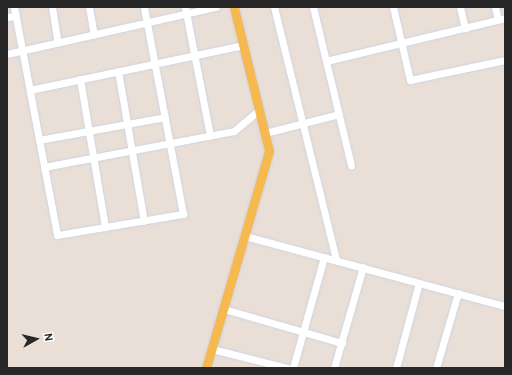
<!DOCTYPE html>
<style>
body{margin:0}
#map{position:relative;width:512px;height:375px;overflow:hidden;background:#eadfd7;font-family:Overpass,sans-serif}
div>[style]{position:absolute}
.roads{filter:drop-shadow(0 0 1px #ccd3e1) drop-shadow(0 0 1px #ccd3e1)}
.minor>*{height:7px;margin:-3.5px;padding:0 3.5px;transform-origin:3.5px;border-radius:3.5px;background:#fff}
.major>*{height:9px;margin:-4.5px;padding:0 4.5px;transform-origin:4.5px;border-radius:4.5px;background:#f6b950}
span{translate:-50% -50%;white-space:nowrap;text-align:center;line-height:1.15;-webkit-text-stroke:3.5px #fff;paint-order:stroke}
.frame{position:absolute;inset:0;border:8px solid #272727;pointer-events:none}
.north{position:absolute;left:16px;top:319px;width:40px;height:40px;-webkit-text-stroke:3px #fff;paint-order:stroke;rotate:82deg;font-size:11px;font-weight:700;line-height:16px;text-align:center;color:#272727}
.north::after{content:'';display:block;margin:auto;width:14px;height:18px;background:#272727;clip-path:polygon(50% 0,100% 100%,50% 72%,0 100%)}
</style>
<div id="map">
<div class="roads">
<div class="minor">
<i style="left:14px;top:7px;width:232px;rotate:79.3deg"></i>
<i style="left:57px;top:235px;width:128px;rotate:-9.5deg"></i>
<i style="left:183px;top:214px;width:211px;rotate:-100.7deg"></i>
<i style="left:52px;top:7px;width:36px;rotate:81deg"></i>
<i style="left:89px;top:7px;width:28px;rotate:80deg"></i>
<i style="left:185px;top:7px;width:131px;rotate:79deg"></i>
<i style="left:274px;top:7px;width:260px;rotate:76.2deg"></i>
<i style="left:313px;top:7px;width:163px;rotate:76.5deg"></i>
<i style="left:393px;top:7px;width:75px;rotate:76.9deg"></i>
<i style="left:410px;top:80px;width:97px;rotate:-11.9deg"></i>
<i style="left:460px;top:7px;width:22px;rotate:77deg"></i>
<i style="left:495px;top:7px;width:13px;rotate:77deg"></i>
<i style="left:7px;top:17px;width:9px;rotate:-6deg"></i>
<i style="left:7px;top:54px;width:214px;rotate:-12.7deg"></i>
<i style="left:326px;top:61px;width:184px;rotate:-13.5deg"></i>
<i style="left:118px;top:71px;width:152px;rotate:80.2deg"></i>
<i style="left:80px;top:79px;width:150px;rotate:80.4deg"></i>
<i style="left:30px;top:90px;width:218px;rotate:-11.9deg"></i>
<i style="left:265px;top:133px;width:76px;rotate:-14.4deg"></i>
<i style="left:39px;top:140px;width:128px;rotate:-10.3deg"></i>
<i style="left:44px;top:167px;width:193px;rotate:-10.7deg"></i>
<i style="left:234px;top:131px;width:33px;rotate:-40deg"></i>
<i style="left:245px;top:236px;width:269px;rotate:15.1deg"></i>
<i style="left:224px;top:309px;width:123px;rotate:16.1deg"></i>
<i style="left:212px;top:349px;width:77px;rotate:14.2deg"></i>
<i style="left:293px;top:368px;width:115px;rotate:-74.4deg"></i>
<i style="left:334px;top:368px;width:105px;rotate:-74deg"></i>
<i style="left:396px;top:368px;width:88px;rotate:-74.9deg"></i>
<i style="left:436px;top:368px;width:78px;rotate:-73.7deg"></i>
</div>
<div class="major">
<i style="left:206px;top:368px;width:226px;rotate:-73.8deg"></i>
<i style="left:269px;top:151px;width:148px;rotate:-103.7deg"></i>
</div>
</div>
<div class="frame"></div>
<div class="north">N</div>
</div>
